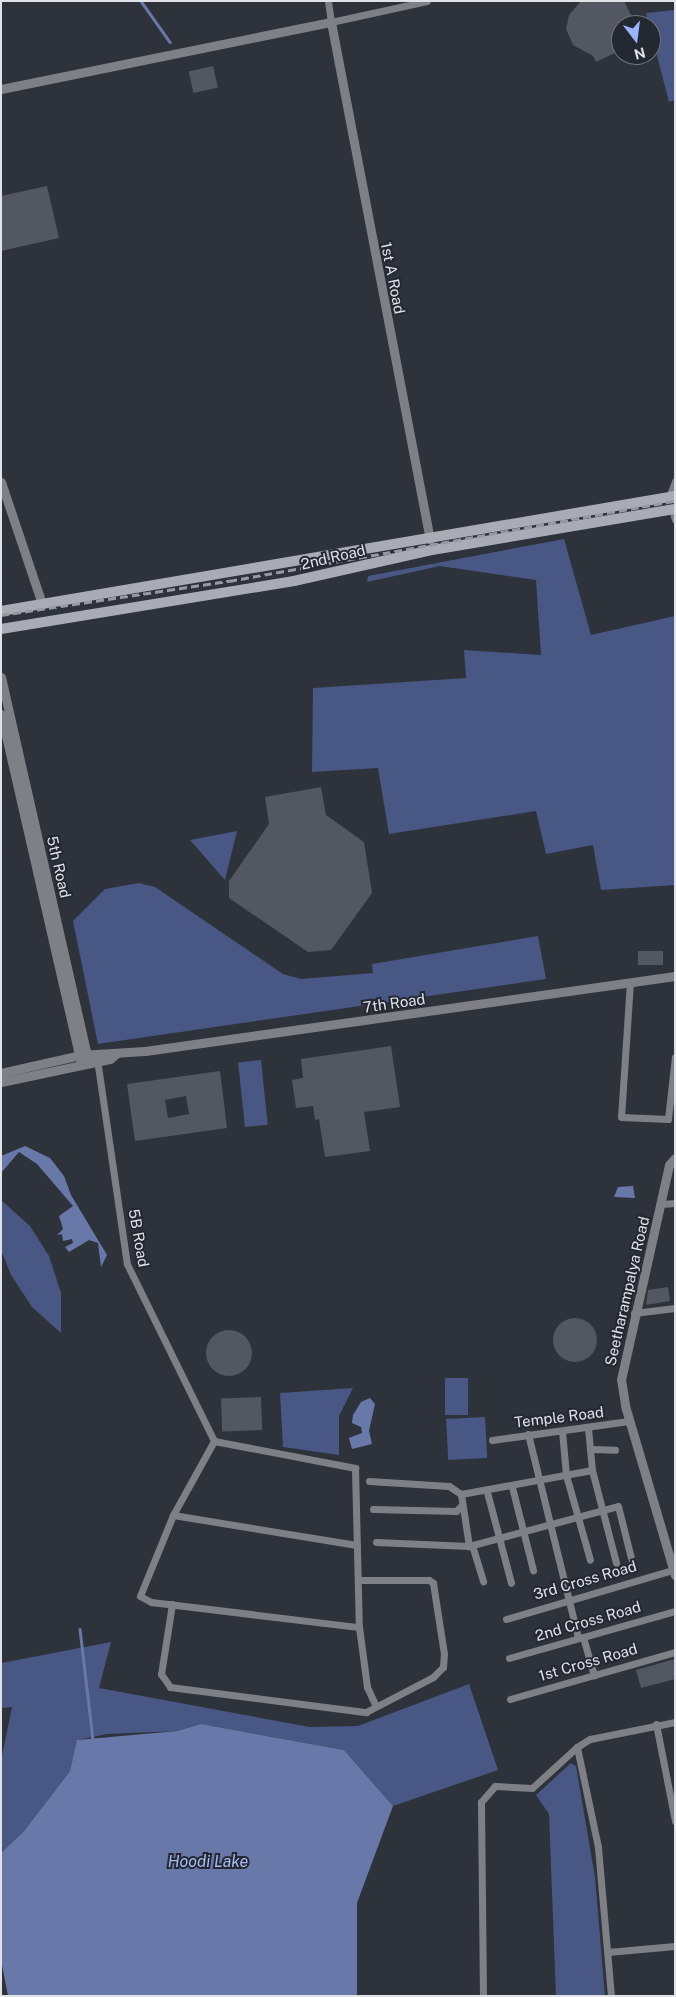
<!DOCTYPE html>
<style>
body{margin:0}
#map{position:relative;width:676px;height:1997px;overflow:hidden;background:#2e323b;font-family:"Public Sans",sans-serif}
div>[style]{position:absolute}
.green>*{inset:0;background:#485783;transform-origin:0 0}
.water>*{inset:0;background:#6878a9}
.stream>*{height:2.5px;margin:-1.25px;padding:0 1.25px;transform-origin:1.25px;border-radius:1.25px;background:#6878a9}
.building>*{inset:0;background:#535762;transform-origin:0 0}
.round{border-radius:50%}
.minor>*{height:7px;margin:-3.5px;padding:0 3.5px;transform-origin:3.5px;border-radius:3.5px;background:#7e8085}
.tertiary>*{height:9px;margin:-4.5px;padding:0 4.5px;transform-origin:4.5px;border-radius:4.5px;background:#7e8085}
.secondary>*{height:10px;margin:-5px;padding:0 5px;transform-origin:5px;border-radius:5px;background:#a9acb4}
.rail>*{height:2.5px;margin-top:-1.25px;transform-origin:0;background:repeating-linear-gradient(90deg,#979aa1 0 8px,transparent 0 12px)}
span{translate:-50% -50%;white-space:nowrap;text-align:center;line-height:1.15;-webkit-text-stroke:4px #242831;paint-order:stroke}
.street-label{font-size:15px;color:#e0e2e8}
.water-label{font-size:16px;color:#a8bcf7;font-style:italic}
.frame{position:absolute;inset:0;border:2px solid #e0e2e8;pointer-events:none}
.north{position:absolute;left:611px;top:15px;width:50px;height:50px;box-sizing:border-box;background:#242831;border:1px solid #6f727a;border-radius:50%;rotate:165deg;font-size:14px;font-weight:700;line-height:20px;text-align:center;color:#e0e2e8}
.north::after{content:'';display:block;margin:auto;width:18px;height:22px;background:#9cb4fd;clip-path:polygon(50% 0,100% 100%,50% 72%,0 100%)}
</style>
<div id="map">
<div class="green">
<i style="clip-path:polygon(675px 10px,675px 100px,669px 102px,646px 13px)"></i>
<i style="clip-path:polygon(564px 539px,591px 635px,675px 616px,675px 885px,601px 890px,593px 845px,546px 854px,536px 811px,389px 834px,378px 768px,312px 772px,313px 688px,466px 678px,464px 650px,541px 655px,536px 580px,440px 566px,367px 582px,368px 576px)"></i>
<i style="clip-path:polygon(237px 831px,225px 880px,190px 840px)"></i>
<i style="clip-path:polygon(139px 883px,155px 887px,283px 974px,301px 979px,373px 973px,372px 964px,538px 936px,546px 979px,98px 1044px,73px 921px,105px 889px)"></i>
<i style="left:261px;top:1060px;width:65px;height:23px;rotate:84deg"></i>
<i style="clip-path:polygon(1px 1200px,30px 1226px,49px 1256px,61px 1293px,61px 1333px,32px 1307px,11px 1275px,1px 1250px)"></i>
<i style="left:468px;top:1378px;width:37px;height:23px;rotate:90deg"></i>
<i style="clip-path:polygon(353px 1388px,339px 1416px,339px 1455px,283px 1447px,280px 1393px)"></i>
<i style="left:485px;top:1417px;width:41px;height:39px;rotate:87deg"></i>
<i style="clip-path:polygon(111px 1642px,99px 1688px,310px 1727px,358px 1726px,469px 1684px,498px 1770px,393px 1806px,344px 1750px,201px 1724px,177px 1731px,107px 1734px,78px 1740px,70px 1771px,24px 1831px,1px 1853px,1px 1761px,12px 1707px,1px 1708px,1px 1663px)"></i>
<i style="clip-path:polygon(571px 1763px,576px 1766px,595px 1877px,605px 1996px,556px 1996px,549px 1814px,536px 1795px)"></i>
</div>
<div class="water">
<i style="clip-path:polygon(25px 1146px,50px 1158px,64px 1176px,71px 1195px,107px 1255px,101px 1267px,98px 1243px,89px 1240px,69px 1252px,65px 1247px,73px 1243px,72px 1239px,63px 1241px,62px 1234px,57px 1235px,63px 1229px,59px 1216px,73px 1206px,37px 1164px,19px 1152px,1px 1173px,1px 1156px)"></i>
<i style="clip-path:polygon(633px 1186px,635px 1198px,614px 1197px,618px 1187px)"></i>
<i style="clip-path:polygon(370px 1398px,375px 1404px,369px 1431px,372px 1444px,352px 1449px,349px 1438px,362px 1433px,361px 1427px,352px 1423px,353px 1415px,361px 1402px)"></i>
<i style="clip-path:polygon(201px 1724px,344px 1750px,393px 1806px,357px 1903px,357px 1996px,8px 1996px,1px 1960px,1px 1853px,24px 1831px,70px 1771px,77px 1740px,177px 1731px)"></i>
</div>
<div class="stream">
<i style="left:141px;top:1px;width:50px;rotate:54.7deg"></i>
<i style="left:80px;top:1629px;width:111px;rotate:83.3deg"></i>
</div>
<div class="building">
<i style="clip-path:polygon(581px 1px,624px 1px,636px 25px,621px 25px,621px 50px,596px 62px,593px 56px,573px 45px,566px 29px,569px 15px)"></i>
<i style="left:213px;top:66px;width:22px;height:25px;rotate:77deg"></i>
<i style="clip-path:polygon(47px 186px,59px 238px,1px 251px,1px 196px)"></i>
<i style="clip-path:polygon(321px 787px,326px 815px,364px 842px,372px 893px,331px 950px,308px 952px,229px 898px,229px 881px,269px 824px,265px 797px)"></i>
<i style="left:663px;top:951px;width:14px;height:25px;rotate:90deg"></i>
<i style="clip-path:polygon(391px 1046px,400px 1107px,364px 1112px,370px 1151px,325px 1157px,319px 1119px,315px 1120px,313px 1106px,296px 1108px,292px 1080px,303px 1078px,301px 1059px)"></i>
<i style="clip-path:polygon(evenodd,220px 1071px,227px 1128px,135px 1141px,127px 1084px,220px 1071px,186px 1096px,189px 1114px,168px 1118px,165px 1100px,186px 1096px)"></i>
<i style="clip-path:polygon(668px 1287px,670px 1301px,646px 1305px,648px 1290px)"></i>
<i class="round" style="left:553px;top:1318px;width:44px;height:44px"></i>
<i class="round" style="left:206px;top:1330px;width:46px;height:46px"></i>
<i style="left:261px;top:1397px;width:33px;height:40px;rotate:88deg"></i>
<i style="clip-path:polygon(675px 1659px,675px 1679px,641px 1688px,636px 1670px)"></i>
</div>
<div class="minor">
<i style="left:328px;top:1px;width:21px;rotate:82deg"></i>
<i style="left:331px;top:22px;width:98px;rotate:-12.3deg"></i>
<i style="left:669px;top:497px;width:17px;rotate:-69deg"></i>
<i style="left:672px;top:510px;width:10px;rotate:73deg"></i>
<i style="left:630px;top:982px;width:135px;rotate:93.8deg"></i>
<i style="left:621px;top:1117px;width:47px;rotate:2.4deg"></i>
<i style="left:668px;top:1119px;width:62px;rotate:-83.6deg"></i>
<i style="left:97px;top:1059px;width:207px;rotate:81.7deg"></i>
<i style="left:127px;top:1264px;width:197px;rotate:63.8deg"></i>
<i style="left:662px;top:1204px;width:13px;rotate:-4deg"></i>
<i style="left:634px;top:1313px;width:41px;rotate:-7deg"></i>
<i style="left:588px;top:1428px;width:42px;rotate:84.6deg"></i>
<i style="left:592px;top:1470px;width:96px;rotate:75.5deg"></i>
<i style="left:562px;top:1431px;width:44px;rotate:84.8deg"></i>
<i style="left:566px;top:1475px;width:88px;rotate:74.2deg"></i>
<i style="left:528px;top:1434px;width:210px;rotate:76.2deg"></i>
<i style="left:492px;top:1440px;width:138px;rotate:-7.9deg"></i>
<i style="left:214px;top:1441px;width:85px;rotate:119deg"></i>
<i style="left:173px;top:1515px;width:87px;rotate:112.2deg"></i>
<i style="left:140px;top:1596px;width:13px;rotate:29deg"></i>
<i style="left:151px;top:1602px;width:209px;rotate:6.9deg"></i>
<i style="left:214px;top:1441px;width:144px;rotate:10.8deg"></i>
<i style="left:355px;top:1468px;width:159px;rotate:88.6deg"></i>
<i style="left:359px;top:1627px;width:61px;rotate:82.4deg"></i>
<i style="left:367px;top:1687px;width:21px;rotate:65deg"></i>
<i style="left:591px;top:1449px;width:24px;rotate:2deg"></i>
<i style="left:369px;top:1481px;width:80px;rotate:3.6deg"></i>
<i style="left:449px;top:1486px;width:14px;rotate:34deg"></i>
<i style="left:461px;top:1494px;width:133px;rotate:-10.4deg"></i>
<i style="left:512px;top:1487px;width:86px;rotate:75.8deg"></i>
<i style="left:487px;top:1492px;width:94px;rotate:75.2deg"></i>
<i style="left:461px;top:1494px;width:53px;rotate:81.3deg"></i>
<i style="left:373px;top:1509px;width:83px;rotate:1.4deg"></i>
<i style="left:456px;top:1511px;width:6px;rotate:-45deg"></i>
<i style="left:173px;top:1515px;width:186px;rotate:9.3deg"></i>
<i style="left:376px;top:1542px;width:93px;rotate:2.5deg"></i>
<i style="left:469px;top:1546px;width:154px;rotate:-15deg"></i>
<i style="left:618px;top:1506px;width:54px;rotate:76deg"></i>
<i style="left:472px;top:1545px;width:38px;rotate:73deg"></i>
<i style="left:172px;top:1604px;width:71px;rotate:98.9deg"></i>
<i style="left:161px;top:1674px;width:16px;rotate:55deg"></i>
<i style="left:170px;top:1687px;width:198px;rotate:7.3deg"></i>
<i style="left:366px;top:1712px;width:76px;rotate:-27.6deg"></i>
<i style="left:433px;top:1677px;width:14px;rotate:-45deg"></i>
<i style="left:443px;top:1667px;width:13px;rotate:-86deg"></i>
<i style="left:444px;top:1654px;width:72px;rotate:-98.8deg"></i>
<i style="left:433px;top:1583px;width:5px;rotate:-143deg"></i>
<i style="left:429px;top:1580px;width:71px;rotate:180deg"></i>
<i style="left:506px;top:1619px;width:174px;rotate:-16.4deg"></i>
<i style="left:583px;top:1637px;width:40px;rotate:74deg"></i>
<i style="left:509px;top:1658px;width:173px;rotate:-15.8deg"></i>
<i style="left:510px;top:1699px;width:172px;rotate:-15.9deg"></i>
<i style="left:656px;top:1724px;width:99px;rotate:78.9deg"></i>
<i style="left:608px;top:1952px;width:67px;rotate:-5.1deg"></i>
<i style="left:483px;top:1996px;width:194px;rotate:-90.6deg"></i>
<i style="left:481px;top:1802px;width:21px;rotate:-49deg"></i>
<i style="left:495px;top:1786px;width:37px;rotate:3deg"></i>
<i style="left:532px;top:1788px;width:61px;rotate:-42.3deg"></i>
<i style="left:611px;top:1996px;width:150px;rotate:-95deg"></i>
<i style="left:598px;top:1847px;width:102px;rotate:-101.9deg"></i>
<i style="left:577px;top:1747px;width:15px;rotate:-32deg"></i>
<i style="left:590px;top:1739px;width:87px;rotate:-11.3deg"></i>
</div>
<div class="tertiary">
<i style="left:1px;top:89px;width:337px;rotate:-11.5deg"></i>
<i style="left:331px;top:22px;width:527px;rotate:79.18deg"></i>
<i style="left:1px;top:482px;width:129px;rotate:71.4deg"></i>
<i style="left:1px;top:677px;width:396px;rotate:77.2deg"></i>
<i style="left:1px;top:714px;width:359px;rotate:77.1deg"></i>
<i style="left:1px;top:1073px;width:81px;rotate:-12.8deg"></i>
<i style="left:80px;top:1055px;width:65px;rotate:-3.5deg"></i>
<i style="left:145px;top:1051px;width:535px;rotate:-8.05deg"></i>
<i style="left:1px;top:1082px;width:111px;rotate:-11.9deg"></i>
<i style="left:110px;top:1059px;width:8px;rotate:-40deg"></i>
<i style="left:675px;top:1158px;width:9px;rotate:131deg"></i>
<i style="left:669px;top:1165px;width:219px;rotate:102.6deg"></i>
<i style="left:621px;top:1379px;width:30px;rotate:81deg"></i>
<i style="left:626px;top:1409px;width:173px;rotate:73.6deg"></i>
</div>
<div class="secondary">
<i style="left:1px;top:611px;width:684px;rotate:-9.68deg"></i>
<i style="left:1px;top:629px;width:297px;rotate:-9.3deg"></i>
<i style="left:294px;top:581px;width:141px;rotate:-12.7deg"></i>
<i style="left:432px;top:550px;width:246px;rotate:-9.6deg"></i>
</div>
<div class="rail">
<i style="left:1px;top:615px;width:231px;rotate:-8.5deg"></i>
<i style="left:229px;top:581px;width:453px;rotate:-10.2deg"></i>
</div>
<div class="street-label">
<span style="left:393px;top:278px;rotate:79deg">1st A Road</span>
<span style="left:333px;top:557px;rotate:-13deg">2nd Road</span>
<span style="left:59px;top:867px;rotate:77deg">5th Road</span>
<span style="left:394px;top:1003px;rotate:-8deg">7th Road</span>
<span style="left:139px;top:1238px;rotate:80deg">5B Road</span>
<span style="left:627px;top:1291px;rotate:-77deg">Seetharampalya Road</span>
<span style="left:559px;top:1417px;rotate:-7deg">Temple Road</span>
<span style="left:585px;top:1580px;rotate:-16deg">3rd Cross Road</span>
<span style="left:588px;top:1621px;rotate:-16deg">2nd Cross Road</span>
<span style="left:588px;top:1662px;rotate:-16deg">1st Cross Road</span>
</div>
<div class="water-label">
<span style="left:208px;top:1862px">Hoodi Lake</span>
</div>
<div class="frame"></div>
<div class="north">N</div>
</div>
